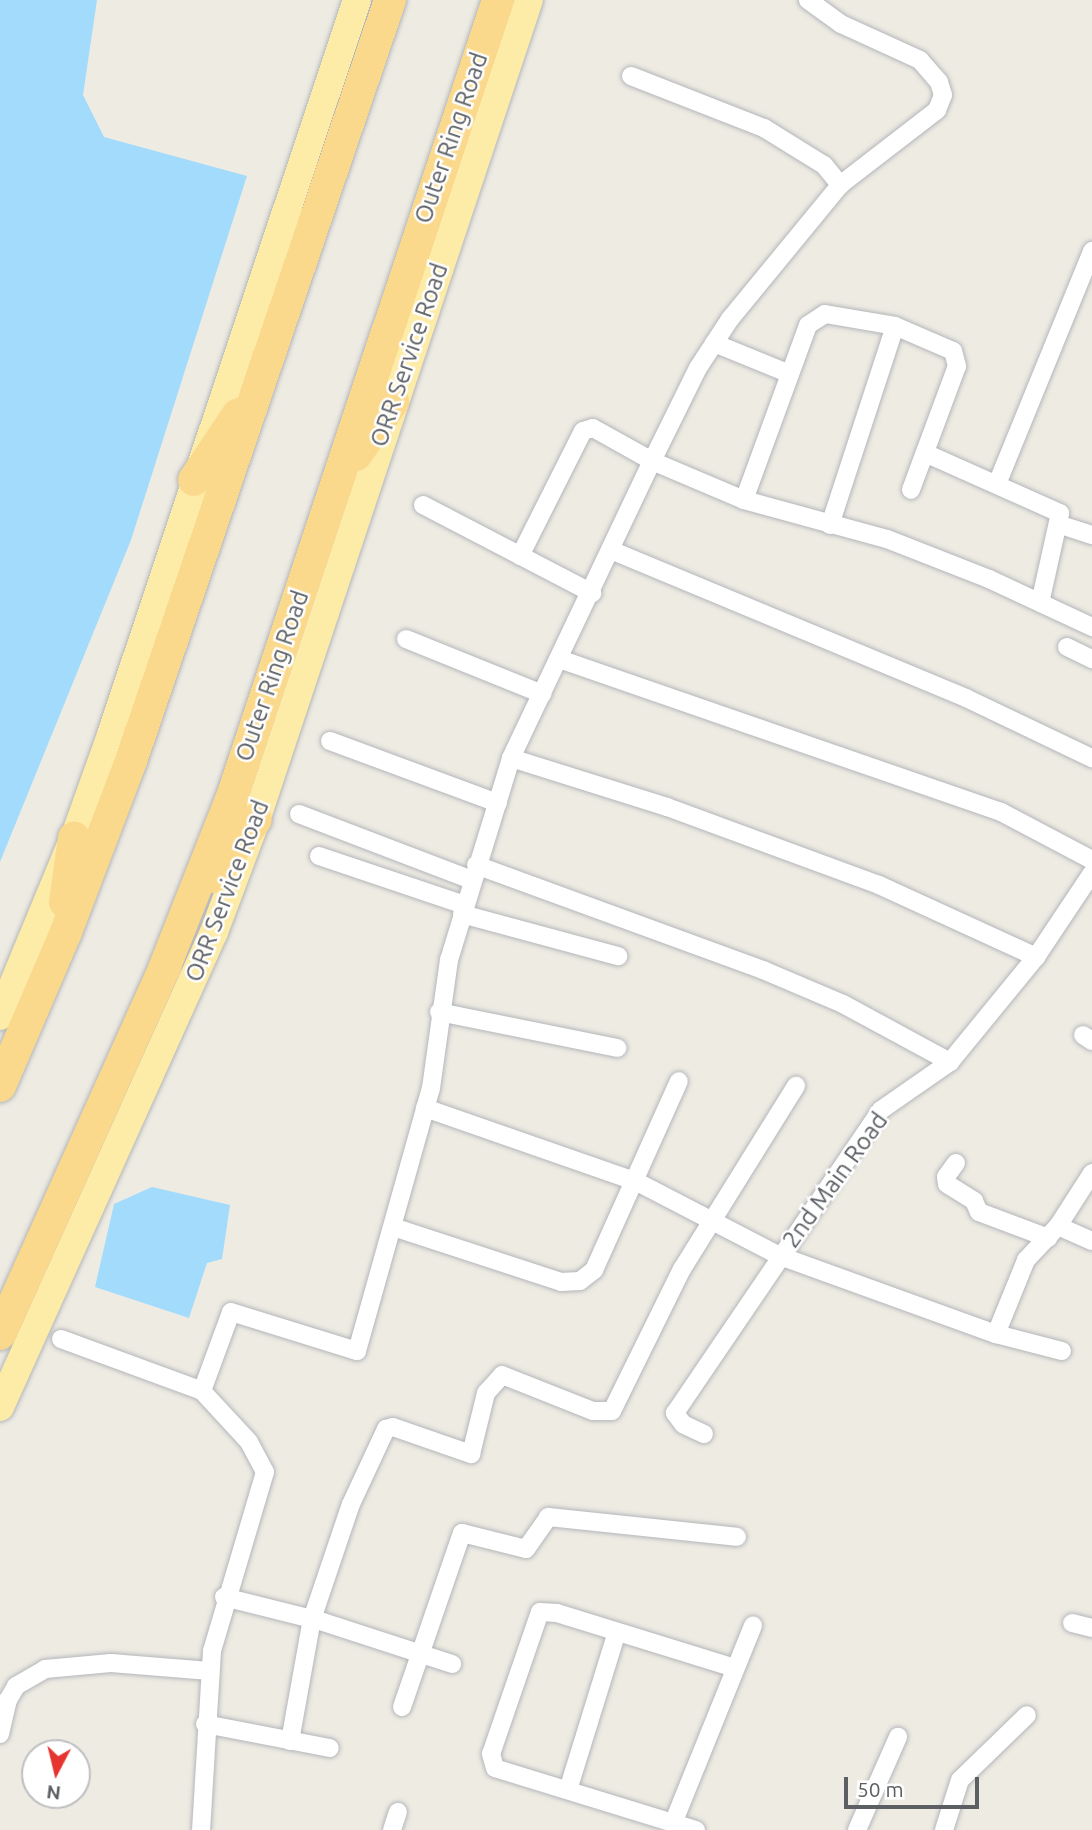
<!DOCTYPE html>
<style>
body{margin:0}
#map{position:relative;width:1092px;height:1830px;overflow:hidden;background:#eeebe3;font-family:Ubuntu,sans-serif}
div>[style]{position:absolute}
.water>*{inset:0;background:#a3dbfd}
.roads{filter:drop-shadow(0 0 2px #b3b6ba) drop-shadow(0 0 2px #b3b6ba)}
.minor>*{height:18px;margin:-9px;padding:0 9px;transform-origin:9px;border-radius:9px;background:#fff}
.primary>*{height:28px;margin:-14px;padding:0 14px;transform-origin:14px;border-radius:14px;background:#fdeba8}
.motorway>*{height:32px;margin:-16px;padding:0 16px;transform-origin:16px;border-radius:16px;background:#fbd98c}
span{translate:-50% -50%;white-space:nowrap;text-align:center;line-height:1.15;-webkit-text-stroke:5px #fff;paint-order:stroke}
.street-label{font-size:24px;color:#5b5f63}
.north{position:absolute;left:21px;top:1739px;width:70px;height:70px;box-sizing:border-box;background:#fff;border:2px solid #bdbfc1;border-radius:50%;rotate:187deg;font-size:19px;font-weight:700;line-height:28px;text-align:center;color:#5b5f63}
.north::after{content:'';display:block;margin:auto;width:24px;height:32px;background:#e63530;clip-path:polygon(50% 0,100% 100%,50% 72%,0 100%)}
.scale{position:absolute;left:844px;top:1777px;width:135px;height:32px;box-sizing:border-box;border:4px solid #5b5f63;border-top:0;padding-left:9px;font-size:21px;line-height:24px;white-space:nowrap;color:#5b5f63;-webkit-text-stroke:5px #fff;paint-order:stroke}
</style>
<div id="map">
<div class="water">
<i style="clip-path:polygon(0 0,97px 0,83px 95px,104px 137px,247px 176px,131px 540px,0 862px)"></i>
<i style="clip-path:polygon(152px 1187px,230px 1205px,222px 1259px,207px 1263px,189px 1318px,95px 1287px,114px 1204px)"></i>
</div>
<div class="roads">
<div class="minor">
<i style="left:631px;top:76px;width:143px;rotate:21.4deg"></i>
<i style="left:764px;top:128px;width:70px;rotate:31.7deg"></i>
<i style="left:824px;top:165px;width:26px;rotate:51deg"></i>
<i style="left:714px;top:343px;width:82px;rotate:22.2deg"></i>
<i style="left:925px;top:453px;width:148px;rotate:24deg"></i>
<i style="left:1060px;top:513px;width:92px;rotate:102.5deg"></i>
<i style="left:997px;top:484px;width:252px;rotate:-67.8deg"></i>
<i style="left:744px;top:500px;width:186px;rotate:-69.9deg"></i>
<i style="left:808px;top:325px;width:20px;rotate:-33deg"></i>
<i style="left:825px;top:314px;width:71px;rotate:9.7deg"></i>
<i style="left:895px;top:326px;width:63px;rotate:23.3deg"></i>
<i style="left:953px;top:351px;width:16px;rotate:75deg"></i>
<i style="left:957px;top:366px;width:132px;rotate:110.4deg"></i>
<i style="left:423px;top:505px;width:191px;rotate:27.5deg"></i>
<i style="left:1058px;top:524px;width:36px;rotate:18deg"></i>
<i style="left:830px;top:525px;width:209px;rotate:-71.9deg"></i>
<i style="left:613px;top:551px;width:382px;rotate:22.6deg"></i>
<i style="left:966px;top:698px;width:140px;rotate:25.5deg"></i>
<i style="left:520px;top:556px;width:140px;rotate:-63.3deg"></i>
<i style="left:583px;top:431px;width:10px;rotate:-17deg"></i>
<i style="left:593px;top:428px;width:68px;rotate:29.2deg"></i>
<i style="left:652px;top:461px;width:104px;rotate:-63.7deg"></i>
<i style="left:698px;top:368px;width:59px;rotate:-56.9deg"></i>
<i style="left:730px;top:319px;width:173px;rotate:-50.6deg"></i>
<i style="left:840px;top:185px;width:123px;rotate:-37.7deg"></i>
<i style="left:937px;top:110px;width:16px;rotate:-68deg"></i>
<i style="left:943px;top:95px;width:14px;rotate:-107deg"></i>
<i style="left:939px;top:82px;width:29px;rotate:-131deg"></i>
<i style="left:920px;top:60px;width:87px;rotate:-155.5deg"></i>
<i style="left:841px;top:24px;width:41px;rotate:-144deg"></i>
<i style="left:406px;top:639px;width:147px;rotate:22deg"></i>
<i style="left:1067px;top:647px;width:28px;rotate:26deg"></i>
<i style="left:559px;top:659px;width:468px;rotate:19.1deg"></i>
<i style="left:1001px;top:812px;width:103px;rotate:27.8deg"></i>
<i style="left:330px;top:741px;width:179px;rotate:20.3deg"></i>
<i style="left:511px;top:758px;width:164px;rotate:17.4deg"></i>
<i style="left:667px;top:807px;width:226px;rotate:20.2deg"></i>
<i style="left:879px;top:885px;width:173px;rotate:24.6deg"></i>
<i style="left:299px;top:814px;width:185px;rotate:20.9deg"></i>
<i style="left:319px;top:856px;width:154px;rotate:18.6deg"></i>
<i style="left:476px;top:865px;width:306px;rotate:20.1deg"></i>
<i style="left:763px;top:970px;width:87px;rotate:23deg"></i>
<i style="left:843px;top:1004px;width:122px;rotate:28.5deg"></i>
<i style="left:462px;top:914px;width:162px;rotate:15.1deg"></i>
<i style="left:439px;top:1012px;width:182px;rotate:11.4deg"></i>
<i style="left:1083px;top:1035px;width:11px;rotate:34deg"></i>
<i style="left:425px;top:1108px;width:225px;rotate:19.2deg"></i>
<i style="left:637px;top:1182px;width:161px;rotate:27.4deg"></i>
<i style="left:780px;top:1256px;width:230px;rotate:19.9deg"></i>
<i style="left:996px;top:1334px;width:68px;rotate:14.4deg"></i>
<i style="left:956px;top:1163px;width:17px;rotate:126deg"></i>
<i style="left:946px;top:1177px;width:7px;rotate:82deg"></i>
<i style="left:947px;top:1184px;width:32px;rotate:32deg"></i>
<i style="left:974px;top:1201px;width:12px;rotate:66deg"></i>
<i style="left:979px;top:1212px;width:74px;rotate:20.6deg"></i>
<i style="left:1092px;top:1173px;width:63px;rotate:122.7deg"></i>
<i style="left:1058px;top:1226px;width:37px;rotate:24deg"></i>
<i style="left:393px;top:1227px;width:177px;rotate:18.1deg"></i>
<i style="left:561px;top:1282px;width:19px;rotate:-3deg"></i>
<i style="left:580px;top:1281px;width:18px;rotate:-38deg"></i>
<i style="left:594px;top:1270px;width:207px;rotate:-65.8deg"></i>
<i style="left:996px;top:1334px;width:80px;rotate:-67.9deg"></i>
<i style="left:1026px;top:1260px;width:47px;rotate:-46.7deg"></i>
<i style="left:61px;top:1339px;width:150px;rotate:20.2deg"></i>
<i style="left:202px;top:1391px;width:69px;rotate:47.3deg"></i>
<i style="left:249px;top:1442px;width:34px;rotate:62deg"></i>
<i style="left:265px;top:1472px;width:187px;rotate:106.5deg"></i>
<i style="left:212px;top:1651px;width:179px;rotate:93.5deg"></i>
<i style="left:202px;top:1391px;width:84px;rotate:-69.8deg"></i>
<i style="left:231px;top:1312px;width:132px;rotate:17.2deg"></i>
<i style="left:357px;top:1351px;width:273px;rotate:-74.3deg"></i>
<i style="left:431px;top:1088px;width:129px;rotate:-82deg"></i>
<i style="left:449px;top:960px;width:211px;rotate:-72.9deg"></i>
<i style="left:511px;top:758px;width:329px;rotate:-64.6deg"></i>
<i style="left:652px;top:461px;width:100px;rotate:23deg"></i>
<i style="left:744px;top:500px;width:148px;rotate:15.3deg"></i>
<i style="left:887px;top:539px;width:110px;rotate:21.4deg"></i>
<i style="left:989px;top:579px;width:114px;rotate:25deg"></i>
<i style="left:704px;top:1434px;width:23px;rotate:-155deg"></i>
<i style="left:683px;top:1424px;width:14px;rotate:-126deg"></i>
<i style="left:675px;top:1413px;width:366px;rotate:-55.8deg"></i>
<i style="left:881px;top:1110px;width:84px;rotate:-34.8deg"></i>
<i style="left:950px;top:1062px;width:136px;rotate:-50.7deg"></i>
<i style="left:1036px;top:957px;width:101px;rotate:-56.3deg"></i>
<i style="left:224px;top:1597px;width:99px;rotate:14deg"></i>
<i style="left:320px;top:1621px;width:139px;rotate:18deg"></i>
<i style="left:1072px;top:1623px;width:21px;rotate:14deg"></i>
<i style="left:402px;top:1707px;width:184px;rotate:-71deg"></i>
<i style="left:462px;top:1533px;width:66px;rotate:14deg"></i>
<i style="left:526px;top:1549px;width:39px;rotate:-55deg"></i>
<i style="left:548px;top:1517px;width:190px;rotate:6deg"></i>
<i style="left:205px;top:1724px;width:127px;rotate:10.9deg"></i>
<i style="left:0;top:1734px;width:35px;rotate:-77deg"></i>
<i style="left:8px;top:1700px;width:16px;rotate:-60deg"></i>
<i style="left:16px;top:1686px;width:34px;rotate:-30deg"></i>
<i style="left:45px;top:1669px;width:66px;rotate:-5.2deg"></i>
<i style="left:111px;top:1663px;width:99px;rotate:4.6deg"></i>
<i style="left:290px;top:1741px;width:124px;rotate:-79.8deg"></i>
<i style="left:312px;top:1619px;width:121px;rotate:-71.3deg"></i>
<i style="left:351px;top:1504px;width:83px;rotate:-65deg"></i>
<i style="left:386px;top:1429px;width:7px;rotate:-16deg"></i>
<i style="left:393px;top:1427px;width:83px;rotate:19.1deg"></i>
<i style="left:471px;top:1454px;width:63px;rotate:-76.2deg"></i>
<i style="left:486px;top:1393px;width:24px;rotate:-48deg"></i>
<i style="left:502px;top:1375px;width:98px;rotate:21.6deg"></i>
<i style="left:593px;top:1411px;width:19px"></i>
<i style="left:612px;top:1411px;width:158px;rotate:-63.8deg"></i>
<i style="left:682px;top:1269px;width:216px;rotate:-58.1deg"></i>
<i style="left:568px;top:1790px;width:165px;rotate:-72.8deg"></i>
<i style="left:674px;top:1821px;width:211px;rotate:-68deg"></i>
<i style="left:392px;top:1830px;width:19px;rotate:-72deg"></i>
<i style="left:696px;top:1830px;width:210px;rotate:-162.9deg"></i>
<i style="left:495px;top:1768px;width:15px;rotate:-106deg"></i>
<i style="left:491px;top:1754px;width:150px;rotate:-71deg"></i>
<i style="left:540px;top:1612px;width:17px;rotate:3deg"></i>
<i style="left:557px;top:1613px;width:186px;rotate:17.2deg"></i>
<i style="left:857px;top:1830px;width:102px;rotate:-66.2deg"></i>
<i style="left:944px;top:1830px;width:52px;rotate:-72.3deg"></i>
<i style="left:960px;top:1780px;width:93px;rotate:-44.1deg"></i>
</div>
<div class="primary">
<i style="left:0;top:1016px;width:201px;rotate:-67.5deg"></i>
<i style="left:77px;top:830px;width:101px;rotate:-70.3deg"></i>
<i style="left:111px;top:735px;width:775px;rotate:-71.49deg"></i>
<i style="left:0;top:1407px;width:521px;rotate:-65.75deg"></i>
<i style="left:214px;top:932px;width:116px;rotate:-69.4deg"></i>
<i style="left:255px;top:823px;width:867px;rotate:-71.59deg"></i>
</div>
<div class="motorway">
<i style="left:356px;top:455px;width:65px;rotate:-55.1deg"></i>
<i style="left:194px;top:480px;width:79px;rotate:-56.3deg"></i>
<i style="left:213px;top:877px;width:72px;rotate:-53.4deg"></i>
<i style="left:65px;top:902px;width:65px;rotate:-82deg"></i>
<i style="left:0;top:1086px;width:168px;rotate:-66.8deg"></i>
<i style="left:66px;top:932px;width:183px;rotate:-69.2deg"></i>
<i style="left:131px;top:761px;width:804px;rotate:-71.2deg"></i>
<i style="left:0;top:1334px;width:403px;rotate:-65.8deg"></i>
<i style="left:165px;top:966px;width:182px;rotate:-68.4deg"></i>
<i style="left:232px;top:797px;width:840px;rotate:-71.54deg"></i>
</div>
</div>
<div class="street-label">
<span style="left:451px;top:138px;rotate:-71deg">Outer Ring Road</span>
<span style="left:409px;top:355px;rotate:-71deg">ORR Service Road</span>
<span style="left:272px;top:676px;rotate:-71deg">Outer Ring Road</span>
<span style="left:227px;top:891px;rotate:-69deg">ORR Service Road</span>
<span style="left:835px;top:1180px;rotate:-54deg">2nd Main Road</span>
</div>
<div class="north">N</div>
<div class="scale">50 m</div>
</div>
